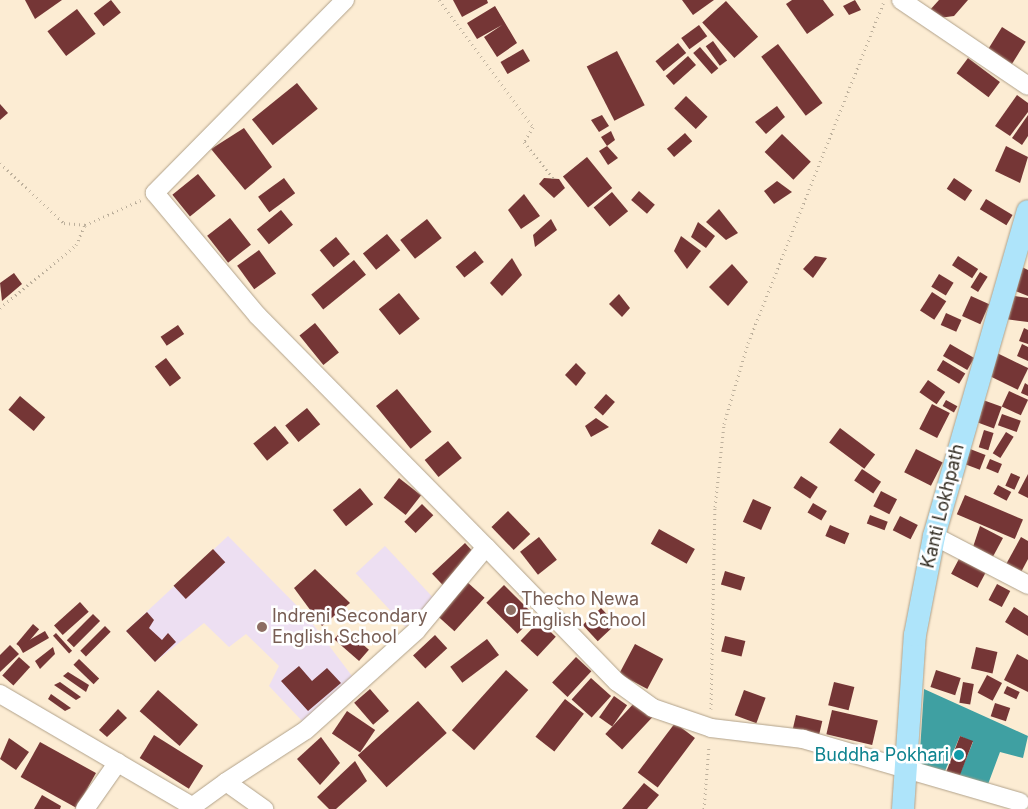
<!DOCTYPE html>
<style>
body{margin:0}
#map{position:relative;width:1028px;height:809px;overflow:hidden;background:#fcecd3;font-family:Inter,sans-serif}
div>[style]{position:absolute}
.education>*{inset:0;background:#eddff2;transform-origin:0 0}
.water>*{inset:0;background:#3fa0a2}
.building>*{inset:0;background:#753636;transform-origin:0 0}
.path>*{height:3px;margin-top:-1.5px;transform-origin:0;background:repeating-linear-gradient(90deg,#bdb09c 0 1px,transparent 0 5px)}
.roads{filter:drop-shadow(0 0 1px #b1a28b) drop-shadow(0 0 1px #b1a28b)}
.minor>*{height:18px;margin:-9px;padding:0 9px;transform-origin:9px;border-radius:9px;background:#fff}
.major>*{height:22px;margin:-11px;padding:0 11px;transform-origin:11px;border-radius:11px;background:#aee4fa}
.dots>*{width:14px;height:14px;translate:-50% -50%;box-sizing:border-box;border:2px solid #fff;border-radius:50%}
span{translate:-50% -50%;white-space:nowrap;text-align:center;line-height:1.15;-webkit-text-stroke:5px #fff;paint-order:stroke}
.street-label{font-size:18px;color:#332d23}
.education-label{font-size:18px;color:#785e54}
.left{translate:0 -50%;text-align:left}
.culture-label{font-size:18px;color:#0d838f}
.right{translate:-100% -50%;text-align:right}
</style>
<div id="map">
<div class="education">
<i style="clip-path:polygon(228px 536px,306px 615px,355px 680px,304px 723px,269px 686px,279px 666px,246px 634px,229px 647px,204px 623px,155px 662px,126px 631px)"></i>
<i style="left:385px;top:546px;width:73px;height:40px;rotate:47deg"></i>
</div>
<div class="water">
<i style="clip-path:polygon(evenodd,924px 689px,1028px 736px,1023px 758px,1000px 752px,987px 787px,919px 766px,924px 689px,960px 736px,973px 742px,959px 776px,945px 771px,960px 736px)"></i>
</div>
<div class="building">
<i style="clip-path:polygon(25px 0,62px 0,35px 19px)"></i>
<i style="left:111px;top:0;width:16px;height:22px;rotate:52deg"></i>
<i style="clip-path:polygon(453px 0,487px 0,488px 3px,462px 17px)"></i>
<i style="clip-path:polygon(682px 0,714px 0,693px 15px)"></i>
<i style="clip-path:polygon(792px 0,823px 0,834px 15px,807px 34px,786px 4px)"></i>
<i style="clip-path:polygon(855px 0,861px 10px,849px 15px,843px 6px)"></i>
<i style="clip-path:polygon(939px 0,968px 0,954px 16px,939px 18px,929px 11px)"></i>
<i style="left:726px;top:1px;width:48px;height:32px;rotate:48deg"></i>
<i style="clip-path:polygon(495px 6px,517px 43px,497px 57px,484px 37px,502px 25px,477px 39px,467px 23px)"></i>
<i style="left:77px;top:9px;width:31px;height:37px;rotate:53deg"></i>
<i style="left:699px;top:25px;width:14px;height:22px;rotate:54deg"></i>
<i style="left:1002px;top:27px;width:28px;height:31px;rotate:32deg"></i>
<i style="left:713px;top:41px;width:24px;height:9px;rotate:54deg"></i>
<i style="left:678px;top:43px;width:13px;height:29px;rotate:51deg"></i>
<i style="left:778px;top:44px;width:74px;height:21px;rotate:53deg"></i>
<i style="left:700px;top:47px;width:28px;height:9px;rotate:49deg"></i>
<i style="left:523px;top:49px;width:14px;height:26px;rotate:60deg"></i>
<i style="left:617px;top:51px;width:61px;height:34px;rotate:63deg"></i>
<i style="left:688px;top:56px;width:12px;height:30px;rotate:48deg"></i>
<i style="left:968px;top:58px;width:40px;height:19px;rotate:37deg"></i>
<i style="left:297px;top:83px;width:33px;height:58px;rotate:51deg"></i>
<i style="clip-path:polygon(1017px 95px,1028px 103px,1028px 112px,1010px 136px,995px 126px)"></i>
<i style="left:686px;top:96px;width:30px;height:17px;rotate:44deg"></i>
<i style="clip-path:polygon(0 104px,8px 113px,0 120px)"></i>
<i style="clip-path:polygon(777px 106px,785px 117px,766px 134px,755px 122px)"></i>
<i style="clip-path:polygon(602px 115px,609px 126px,599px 132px,591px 120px)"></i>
<i style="clip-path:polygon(1028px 115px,1028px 136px,1022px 145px,1012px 138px)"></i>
<i style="clip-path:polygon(244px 128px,272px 167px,245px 190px,211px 149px)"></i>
<i style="clip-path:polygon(611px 131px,615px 140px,607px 146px,601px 137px)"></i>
<i style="left:685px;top:133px;width:11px;height:24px;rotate:49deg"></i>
<i style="left:782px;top:134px;width:40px;height:25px;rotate:44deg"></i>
<i style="clip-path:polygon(607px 146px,618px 158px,608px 165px,599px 151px)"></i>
<i style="clip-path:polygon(1006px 146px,1028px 157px,1020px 183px,995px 171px)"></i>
<i style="left:587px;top:157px;width:40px;height:31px;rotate:51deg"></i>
<i style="left:198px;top:174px;width:28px;height:33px;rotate:51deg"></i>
<i style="left:284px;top:178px;width:19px;height:32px;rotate:54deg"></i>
<i style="clip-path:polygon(544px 178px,559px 179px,565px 188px,554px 198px,539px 184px)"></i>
<i style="left:954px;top:178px;width:22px;height:13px;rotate:34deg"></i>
<i style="clip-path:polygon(777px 181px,792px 192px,774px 204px,764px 191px)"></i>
<i style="left:639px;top:191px;width:21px;height:12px;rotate:41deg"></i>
<i style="left:612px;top:192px;width:25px;height:24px;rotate:50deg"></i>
<i style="clip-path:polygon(524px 194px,540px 216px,521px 229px,508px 210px)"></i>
<i style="left:986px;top:199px;width:31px;height:12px;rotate:31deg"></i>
<i style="clip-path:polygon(719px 209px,738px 233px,726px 240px,706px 222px)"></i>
<i style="left:281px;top:210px;width:19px;height:31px;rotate:51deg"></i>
<i style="left:230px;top:218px;width:34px;height:29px;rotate:52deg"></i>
<i style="left:427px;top:219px;width:24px;height:34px;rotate:52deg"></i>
<i style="clip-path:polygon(551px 219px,557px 230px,535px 247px,533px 235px)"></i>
<i style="clip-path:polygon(698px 222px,715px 236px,706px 248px,691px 237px)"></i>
<i style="left:387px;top:234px;width:21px;height:31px;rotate:51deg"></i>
<i style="clip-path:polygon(681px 236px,701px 251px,687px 269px,674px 251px)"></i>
<i style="left:336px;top:237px;width:22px;height:21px;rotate:51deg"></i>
<i style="left:259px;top:250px;width:29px;height:27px;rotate:54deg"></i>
<i style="left:475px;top:251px;width:14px;height:25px;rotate:51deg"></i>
<i style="clip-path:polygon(815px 256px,827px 258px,813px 278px,803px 269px)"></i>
<i style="left:958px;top:256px;width:24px;height:11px;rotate:33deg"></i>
<i style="clip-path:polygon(512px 258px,522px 275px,502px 296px,490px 283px)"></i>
<i style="left:354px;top:260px;width:19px;height:55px;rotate:51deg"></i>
<i style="clip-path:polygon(732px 264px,748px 282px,728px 306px,709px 287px)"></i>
<i style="clip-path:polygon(1022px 267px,1028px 270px,1028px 296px,1013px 290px)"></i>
<i style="left:980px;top:272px;width:9px;height:18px;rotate:32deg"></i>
<i style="clip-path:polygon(14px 273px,22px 284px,2px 301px,0 283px)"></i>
<i style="left:939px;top:274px;width:17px;height:15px;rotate:31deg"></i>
<i style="left:932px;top:292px;width:17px;height:22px;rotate:33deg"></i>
<i style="left:399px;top:293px;width:33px;height:26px;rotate:51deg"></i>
<i style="clip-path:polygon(619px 294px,630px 308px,622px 317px,609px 304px)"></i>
<i style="clip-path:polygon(1008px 295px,1028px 298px,1028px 322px,1005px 319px)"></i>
<i style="left:971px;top:296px;width:20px;height:22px;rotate:24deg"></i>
<i style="left:946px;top:313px;width:17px;height:13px;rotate:24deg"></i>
<i style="left:315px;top:323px;width:38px;height:20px;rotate:51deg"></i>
<i style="left:178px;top:325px;width:11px;height:21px;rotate:56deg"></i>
<i style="clip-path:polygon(1024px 328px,1028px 330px,1028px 344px,1019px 341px)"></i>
<i style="left:950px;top:344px;width:28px;height:14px;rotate:30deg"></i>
<i style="clip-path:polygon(1022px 344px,1028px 347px,1028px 361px,1017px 356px)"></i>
<i style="left:995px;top:352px;width:37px;height:24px;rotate:26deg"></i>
<i style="left:166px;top:358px;width:25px;height:14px;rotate:53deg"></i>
<i style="left:943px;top:360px;width:26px;height:12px;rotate:31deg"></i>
<i style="clip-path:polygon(576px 363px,586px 373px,576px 386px,565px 375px)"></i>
<i style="left:928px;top:380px;width:21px;height:15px;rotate:35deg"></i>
<i style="clip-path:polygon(1025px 383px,1028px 385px,1028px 396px,1021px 393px)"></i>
<i style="left:397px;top:389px;width:55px;height:27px;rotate:51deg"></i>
<i style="left:1009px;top:391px;width:21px;height:17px;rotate:25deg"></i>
<i style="left:606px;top:394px;width:12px;height:18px;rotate:42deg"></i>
<i style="left:20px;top:396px;width:33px;height:18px;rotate:40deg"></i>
<i style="left:946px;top:400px;width:13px;height:7px;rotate:29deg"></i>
<i style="left:983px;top:400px;width:20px;height:23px;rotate:20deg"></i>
<i style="left:932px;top:404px;width:20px;height:28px;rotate:27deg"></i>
<i style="left:307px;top:408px;width:21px;height:28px;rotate:51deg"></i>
<i style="left:1002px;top:414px;width:20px;height:12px;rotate:20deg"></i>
<i style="clip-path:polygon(596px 418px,609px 427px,591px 437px,585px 426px)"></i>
<i style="left:275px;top:426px;width:22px;height:28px;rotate:51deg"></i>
<i style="left:840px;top:428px;width:44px;height:18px;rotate:37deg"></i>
<i style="left:984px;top:430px;width:10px;height:18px;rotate:17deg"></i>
<i style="left:1006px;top:432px;width:9px;height:25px;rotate:32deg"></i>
<i style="left:448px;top:441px;width:22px;height:30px;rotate:51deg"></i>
<i style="left:965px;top:447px;width:22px;height:16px;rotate:21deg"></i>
<i style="left:916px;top:449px;width:30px;height:26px;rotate:27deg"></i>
<i style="left:990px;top:459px;width:13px;height:10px;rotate:23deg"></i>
<i style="left:862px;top:469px;width:23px;height:14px;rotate:34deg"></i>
<i style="left:1011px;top:473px;width:10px;height:14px;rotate:24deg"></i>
<i style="clip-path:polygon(1028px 474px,1028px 498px,1018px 493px)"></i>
<i style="left:801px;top:476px;width:20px;height:14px;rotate:33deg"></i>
<i style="left:399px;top:478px;width:28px;height:25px;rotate:38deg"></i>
<i style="left:998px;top:485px;width:15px;height:10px;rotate:28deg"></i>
<i style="left:360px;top:488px;width:21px;height:35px;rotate:51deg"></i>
<i style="left:881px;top:491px;width:18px;height:17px;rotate:27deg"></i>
<i style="left:965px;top:495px;width:63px;height:21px;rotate:23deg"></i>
<i style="left:753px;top:499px;width:20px;height:25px;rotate:24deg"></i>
<i style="left:813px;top:503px;width:16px;height:11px;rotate:30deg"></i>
<i style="left:422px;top:504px;width:16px;height:25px;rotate:45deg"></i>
<i style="left:508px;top:511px;width:32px;height:23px;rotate:46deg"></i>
<i style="left:870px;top:515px;width:19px;height:9px;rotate:21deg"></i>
<i style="left:900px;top:516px;width:20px;height:16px;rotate:27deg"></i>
<i style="left:830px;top:525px;width:21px;height:12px;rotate:23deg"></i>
<i style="clip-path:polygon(980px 526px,1003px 538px,989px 564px,971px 553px)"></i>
<i style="left:659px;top:529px;width:41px;height:17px;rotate:29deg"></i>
<i style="left:539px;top:537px;width:29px;height:24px;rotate:52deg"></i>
<i style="clip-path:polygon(1021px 537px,1028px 541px,1028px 559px,1019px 576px,1004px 568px)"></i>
<i style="left:465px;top:543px;width:18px;height:45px;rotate:47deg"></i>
<i style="left:213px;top:549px;width:18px;height:54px;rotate:47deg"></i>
<i style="left:960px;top:557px;width:30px;height:19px;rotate:28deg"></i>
<i style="clip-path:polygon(315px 569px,350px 603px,322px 626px,294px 588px)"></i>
<i style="left:725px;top:571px;width:21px;height:14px;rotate:17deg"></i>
<i style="left:466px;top:581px;width:25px;height:45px;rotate:42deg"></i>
<i style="left:997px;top:584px;width:15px;height:18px;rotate:28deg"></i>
<i style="left:504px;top:585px;width:44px;height:25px;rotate:45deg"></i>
<i style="left:80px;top:602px;width:13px;height:35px;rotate:48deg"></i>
<i style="clip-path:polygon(1014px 607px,1028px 616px,1028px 636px,1005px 622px)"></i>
<i style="left:601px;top:608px;width:22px;height:25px;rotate:47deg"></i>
<i style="clip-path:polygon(147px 612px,154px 620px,149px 628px,162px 640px,168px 633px,176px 642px,155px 662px,126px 631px)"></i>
<i style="left:93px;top:614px;width:10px;height:37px;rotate:45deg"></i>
<i style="left:539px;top:621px;width:23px;height:27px;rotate:43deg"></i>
<i style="left:33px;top:624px;width:8px;height:26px;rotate:40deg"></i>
<i style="left:105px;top:626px;width:8px;height:35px;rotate:45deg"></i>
<i style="left:344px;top:628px;width:33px;height:15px;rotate:41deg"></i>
<i style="left:45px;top:631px;width:8px;height:30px;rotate:60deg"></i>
<i style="left:56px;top:633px;width:24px;height:4px;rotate:48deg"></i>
<i style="left:435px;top:635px;width:18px;height:30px;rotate:47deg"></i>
<i style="left:725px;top:636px;width:21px;height:16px;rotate:14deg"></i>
<i style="left:487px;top:639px;width:20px;height:46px;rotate:53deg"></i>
<i style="left:635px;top:644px;width:32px;height:34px;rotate:28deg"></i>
<i style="clip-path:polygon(10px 645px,19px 654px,0 672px,0 655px)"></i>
<i style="clip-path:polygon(53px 647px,55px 654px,40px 669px,35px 661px)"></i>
<i style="left:976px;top:647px;width:22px;height:22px;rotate:13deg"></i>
<i style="clip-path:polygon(1017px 654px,1028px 660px,1028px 692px,1004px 680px)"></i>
<i style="left:19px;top:657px;width:15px;height:25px;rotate:42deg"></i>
<i style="left:576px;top:657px;width:21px;height:35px;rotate:43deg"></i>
<i style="left:79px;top:659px;width:28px;height:8px;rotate:44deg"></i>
<i style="clip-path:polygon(299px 666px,312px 681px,327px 668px,341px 683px,308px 711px,281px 681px)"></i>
<i style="left:506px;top:670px;width:30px;height:81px;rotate:42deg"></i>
<i style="left:936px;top:670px;width:26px;height:18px;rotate:18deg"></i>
<i style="clip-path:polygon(68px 672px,89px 685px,86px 692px,63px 676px)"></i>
<i style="left:987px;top:675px;width:17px;height:20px;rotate:28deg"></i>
<i style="left:591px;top:678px;width:27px;height:29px;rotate:42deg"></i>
<i style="clip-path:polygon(60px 682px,81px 697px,76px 700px,54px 685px)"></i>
<i style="left:834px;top:682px;width:21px;height:24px;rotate:14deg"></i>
<i style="left:963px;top:682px;width:11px;height:21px;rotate:10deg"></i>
<i style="left:1007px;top:686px;width:14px;height:8px;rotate:25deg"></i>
<i style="left:370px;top:689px;width:29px;height:21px;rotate:49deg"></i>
<i style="left:158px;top:690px;width:53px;height:28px;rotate:41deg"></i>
<i style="left:744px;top:690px;width:23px;height:27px;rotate:20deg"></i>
<i style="clip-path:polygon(51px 694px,71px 708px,65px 711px,48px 699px)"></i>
<i style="left:614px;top:696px;width:16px;height:26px;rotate:35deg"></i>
<i style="left:565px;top:699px;width:24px;height:48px;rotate:38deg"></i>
<i style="left:418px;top:701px;width:43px;height:81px;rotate:48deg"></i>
<i style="left:636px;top:701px;width:23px;height:45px;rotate:43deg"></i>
<i style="left:995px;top:703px;width:16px;height:14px;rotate:18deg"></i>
<i style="clip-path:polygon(118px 709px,127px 718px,107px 737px,99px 730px)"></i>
<i style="left:832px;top:710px;width:47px;height:25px;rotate:13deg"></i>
<i style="left:347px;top:711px;width:34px;height:27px;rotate:34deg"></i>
<i style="left:796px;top:715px;width:27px;height:14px;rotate:13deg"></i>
<i style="left:675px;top:723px;width:25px;height:62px;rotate:37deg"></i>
<i style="left:154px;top:735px;width:58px;height:27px;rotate:32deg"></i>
<i style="left:960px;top:736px;width:14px;height:38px;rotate:21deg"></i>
<i style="clip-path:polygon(321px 737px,340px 763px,320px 785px,297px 759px)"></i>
<i style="clip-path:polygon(9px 738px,29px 752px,16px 770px,0 759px)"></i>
<i style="left:40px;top:742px;width:64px;height:40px;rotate:29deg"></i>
<i style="clip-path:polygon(355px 761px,367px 781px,336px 809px,329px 809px,317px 797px)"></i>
<i style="clip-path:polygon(644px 783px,659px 795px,647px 809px,622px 809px)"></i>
<i style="clip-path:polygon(42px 795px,61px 806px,60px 809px,34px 809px)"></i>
</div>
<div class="path">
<i style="left:439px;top:0;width:158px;rotate:53.5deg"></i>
<i style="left:533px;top:127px;width:17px;rotate:121deg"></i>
<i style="left:524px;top:142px;width:48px;rotate:51deg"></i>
<i style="left:0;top:163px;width:88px;rotate:43.2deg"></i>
<i style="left:64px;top:223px;width:21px;rotate:5deg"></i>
<i style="left:85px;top:225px;width:61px;rotate:-24.1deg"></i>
<i style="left:0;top:308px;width:99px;rotate:-39.7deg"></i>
<i style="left:76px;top:245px;width:22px;rotate:-66deg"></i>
<i style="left:711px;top:709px;width:202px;rotate:-88.9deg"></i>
<i style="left:715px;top:507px;width:83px;rotate:-83.8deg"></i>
<i style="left:724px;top:424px;width:84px;rotate:-73.5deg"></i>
<i style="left:748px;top:343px;width:366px;rotate:-68.3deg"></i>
<i style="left:704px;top:809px;width:63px;rotate:-85.5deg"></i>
</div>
<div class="roads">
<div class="minor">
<i style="left:345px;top:0;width:271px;rotate:134.6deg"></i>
<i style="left:155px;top:193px;width:160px;rotate:50.1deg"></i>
<i style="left:258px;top:316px;width:325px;rotate:45.4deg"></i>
<i style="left:901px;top:0;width:153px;rotate:34.1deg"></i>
<i style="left:934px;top:536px;width:106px;rotate:27.5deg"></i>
<i style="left:0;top:694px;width:222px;rotate:30.3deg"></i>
<i style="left:226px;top:782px;width:95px;rotate:-33deg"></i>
<i style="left:306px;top:730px;width:148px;rotate:-42deg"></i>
<i style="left:416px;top:631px;width:109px;rotate:-50.2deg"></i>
<i style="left:486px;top:547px;width:188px;rotate:45.9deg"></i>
<i style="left:617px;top:682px;width:44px;rotate:35.8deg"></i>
<i style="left:653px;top:708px;width:61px;rotate:19deg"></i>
<i style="left:711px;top:728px;width:93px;rotate:6.8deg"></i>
<i style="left:803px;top:739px;width:226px;rotate:16.2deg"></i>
<i style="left:85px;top:809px;width:57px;rotate:-54.9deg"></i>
<i style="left:189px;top:809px;width:46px;rotate:-36.1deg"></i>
<i style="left:226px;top:782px;width:47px;rotate:35.4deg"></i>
</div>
<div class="major">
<i style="left:903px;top:809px;width:174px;rotate:-86.1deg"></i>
<i style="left:915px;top:635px;width:101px;rotate:-79.1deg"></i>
<i style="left:934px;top:536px;width:338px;rotate:-73.9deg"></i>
</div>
</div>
<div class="dots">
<i style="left:511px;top:610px;background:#8d6e63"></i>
<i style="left:262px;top:627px;background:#8d6e63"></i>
<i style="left:959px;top:755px;background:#0f9aa8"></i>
</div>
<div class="street-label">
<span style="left:943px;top:506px;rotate:-76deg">Kanti Lokhpath</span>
</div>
<div class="education-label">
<span class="left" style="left:521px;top:610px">Thecho Newa<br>English School</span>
<span class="left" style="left:272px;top:627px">Indreni Secondary<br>English School</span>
</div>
<div class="culture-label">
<span class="right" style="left:949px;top:755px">Buddha Pokhari</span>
</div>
</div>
